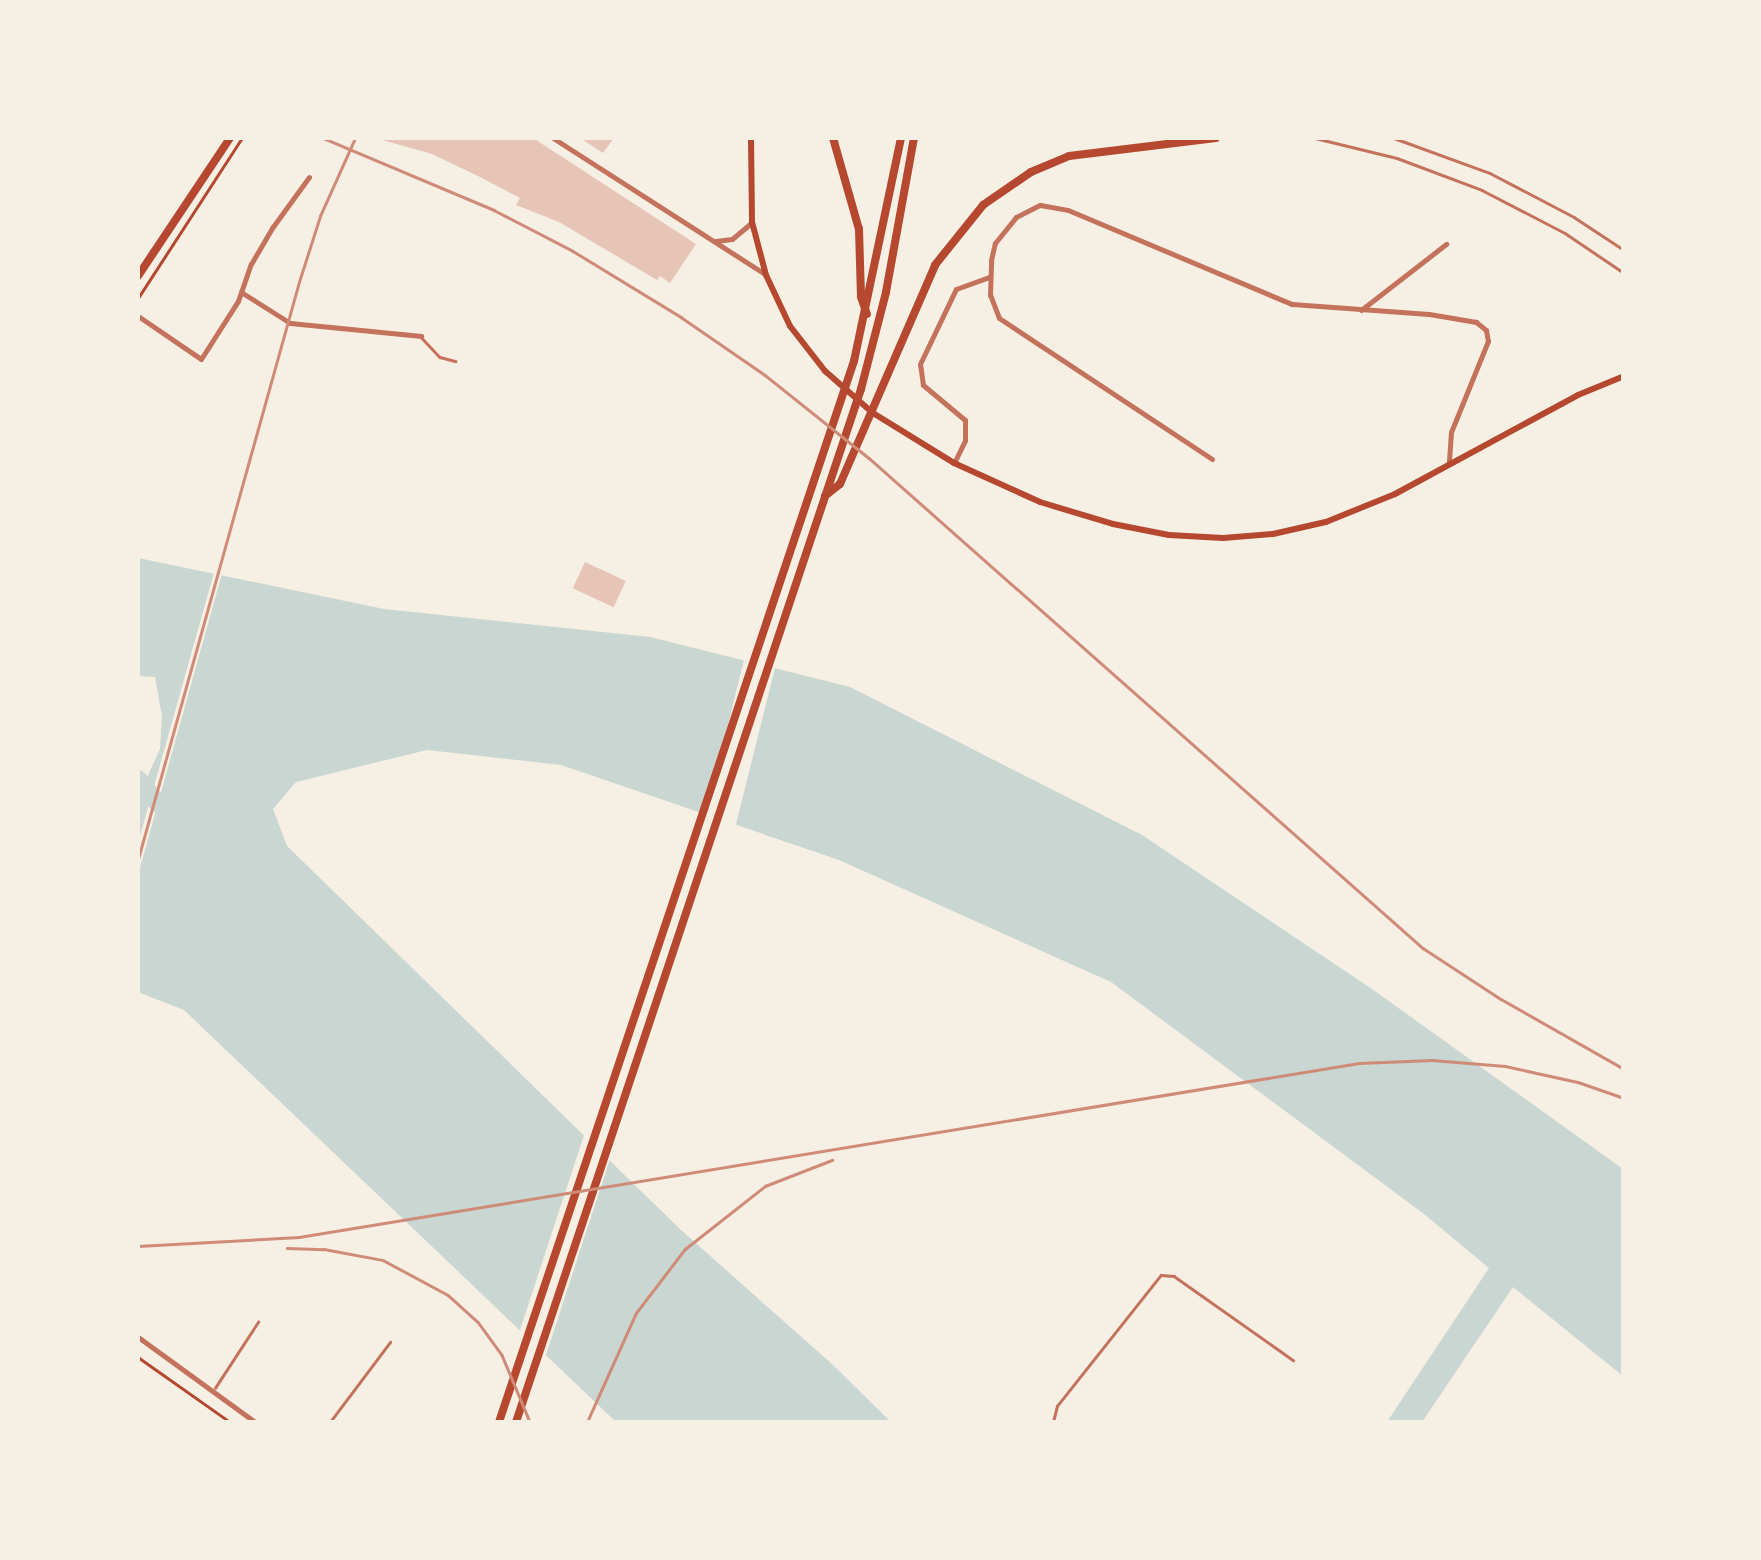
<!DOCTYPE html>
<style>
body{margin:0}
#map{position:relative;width:1761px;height:1560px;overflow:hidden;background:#f6efe4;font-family:Lora,serif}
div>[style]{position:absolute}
.water>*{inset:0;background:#c9d6d2}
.pier>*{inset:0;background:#f6efe4;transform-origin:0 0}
.river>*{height:18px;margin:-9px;padding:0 9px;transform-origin:9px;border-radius:9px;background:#c9d6d2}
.building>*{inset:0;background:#e6c5b7;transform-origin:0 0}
.path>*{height:2.5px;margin:-1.25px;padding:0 1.25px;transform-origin:1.25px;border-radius:1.25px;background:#b5482f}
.service>*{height:2.5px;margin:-1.25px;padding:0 1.25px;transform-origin:1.25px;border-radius:1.25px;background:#c5725c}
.minor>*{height:5px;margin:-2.5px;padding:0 2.5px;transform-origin:2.5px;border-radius:2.5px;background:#c5725c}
.secondary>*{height:6px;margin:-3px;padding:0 3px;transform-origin:3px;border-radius:3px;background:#b5482f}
.trunk>*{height:8px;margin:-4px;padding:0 4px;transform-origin:4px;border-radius:4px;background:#b5482f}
.tram>*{height:2.5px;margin:-1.25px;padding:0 1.25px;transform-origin:1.25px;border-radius:1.25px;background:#cf8b77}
.rail>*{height:2.5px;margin:-1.25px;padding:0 1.25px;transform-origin:1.25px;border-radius:1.25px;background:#cf8b77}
span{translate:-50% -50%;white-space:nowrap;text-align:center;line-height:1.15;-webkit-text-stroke:8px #f6efe4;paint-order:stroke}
.frame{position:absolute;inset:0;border:140px solid #f6efe4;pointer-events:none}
</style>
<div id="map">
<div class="water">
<i style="clip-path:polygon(138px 558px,384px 609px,650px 637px,850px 687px,1142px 835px,1372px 989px,1623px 1169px,1623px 1376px,1513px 1287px,1422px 1422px,1387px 1422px,1489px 1268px,1424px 1214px,1111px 982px,839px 860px,561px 765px,427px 750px,296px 782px,273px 809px,287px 846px,681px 1230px,832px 1364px,891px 1422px,616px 1422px,184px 1010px,138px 992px,138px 797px,160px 749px,162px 716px,155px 677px,138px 676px)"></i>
</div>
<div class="pier">
<i style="clip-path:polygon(215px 569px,223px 570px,138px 875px,138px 843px)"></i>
<i style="left:745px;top:656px;width:32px;height:166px;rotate:14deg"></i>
<i style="clip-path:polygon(585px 1132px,611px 1156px,544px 1361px,518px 1336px)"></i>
</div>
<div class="river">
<i style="left:138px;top:779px;width:32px;rotate:51deg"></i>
</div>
<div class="building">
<i style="clip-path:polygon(375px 138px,533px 138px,696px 244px,670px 283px,660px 276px,657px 280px,559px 222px,516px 205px,520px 198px,480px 177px,432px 154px)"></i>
<i style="clip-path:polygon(580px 138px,614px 138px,603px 153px)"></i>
<i style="left:585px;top:562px;width:45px;height:29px;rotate:25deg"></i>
</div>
<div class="path">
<i style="left:138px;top:298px;width:191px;rotate:-57deg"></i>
<i style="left:138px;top:1357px;width:113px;rotate:35.2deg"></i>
</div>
<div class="service">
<i style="left:1315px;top:138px;width:84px;rotate:13.7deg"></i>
<i style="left:1397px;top:158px;width:91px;rotate:20.6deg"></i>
<i style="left:1482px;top:190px;width:93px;rotate:27.4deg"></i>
<i style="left:1565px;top:233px;width:71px;rotate:34.1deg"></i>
<i style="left:1394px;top:138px;width:102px;rotate:20deg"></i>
<i style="left:1490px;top:173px;width:95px;rotate:27.6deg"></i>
<i style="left:1574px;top:217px;width:60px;rotate:33.4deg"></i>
<i style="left:422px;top:338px;width:26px;rotate:47deg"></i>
<i style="left:440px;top:357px;width:16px;rotate:15deg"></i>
<i style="left:215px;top:1388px;width:79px;rotate:-56.9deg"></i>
<i style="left:330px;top:1422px;width:100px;rotate:-53.1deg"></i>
<i style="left:1053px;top:1422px;width:16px;rotate:-76deg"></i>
<i style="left:1057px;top:1406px;width:167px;rotate:-51.6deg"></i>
<i style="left:1161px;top:1275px;width:13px;rotate:4deg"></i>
<i style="left:1174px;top:1276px;width:146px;rotate:35.2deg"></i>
</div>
<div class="minor">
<i style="left:553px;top:138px;width:252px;rotate:32.7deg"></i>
<i style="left:716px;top:241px;width:16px;rotate:-7deg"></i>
<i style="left:732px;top:239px;width:26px;rotate:-40deg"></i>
<i style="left:241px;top:292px;width:58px;rotate:32.3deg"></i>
<i style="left:290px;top:323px;width:132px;rotate:5.7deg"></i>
<i style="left:1361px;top:310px;width:108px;rotate:-37.8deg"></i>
<i style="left:138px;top:316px;width:76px;rotate:34.3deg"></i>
<i style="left:201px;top:359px;width:69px;rotate:-57.5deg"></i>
<i style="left:238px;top:301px;width:39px;rotate:-71deg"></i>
<i style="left:251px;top:264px;width:42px;rotate:-59.7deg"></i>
<i style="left:272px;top:228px;width:63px;rotate:-54deg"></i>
<i style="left:1212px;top:459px;width:255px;rotate:-146.5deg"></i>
<i style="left:999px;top:318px;width:25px;rotate:-111deg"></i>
<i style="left:990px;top:295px;width:35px;rotate:-88deg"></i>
<i style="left:991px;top:260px;width:17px;rotate:-77deg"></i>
<i style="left:995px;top:243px;width:33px;rotate:-51deg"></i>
<i style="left:1016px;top:217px;width:27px;rotate:-27deg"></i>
<i style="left:1040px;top:205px;width:28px;rotate:10deg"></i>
<i style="left:1068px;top:210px;width:243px;rotate:22.8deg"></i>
<i style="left:1292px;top:304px;width:137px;rotate:4.2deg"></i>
<i style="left:1429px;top:314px;width:48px;rotate:9.7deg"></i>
<i style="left:1476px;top:322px;width:13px;rotate:39deg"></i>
<i style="left:1486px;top:330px;width:11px;rotate:80deg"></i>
<i style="left:1488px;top:341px;width:98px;rotate:112.1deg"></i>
<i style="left:1451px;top:432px;width:32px;rotate:94deg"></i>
<i style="left:954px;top:463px;width:25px;rotate:-64deg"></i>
<i style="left:965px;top:440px;width:20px;rotate:-90deg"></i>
<i style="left:965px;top:420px;width:55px;rotate:-140.2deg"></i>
<i style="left:923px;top:385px;width:21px;rotate:-98deg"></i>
<i style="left:920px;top:364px;width:83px;rotate:-64.4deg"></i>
<i style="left:956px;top:289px;width:35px;rotate:-20deg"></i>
<i style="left:138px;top:1337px;width:145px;rotate:36deg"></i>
</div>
<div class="secondary">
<i style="left:751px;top:138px;width:84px;rotate:89.3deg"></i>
<i style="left:752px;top:222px;width:55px;rotate:75.2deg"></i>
<i style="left:766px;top:275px;width:56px;rotate:64.8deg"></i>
<i style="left:790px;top:326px;width:57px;rotate:52.1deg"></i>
<i style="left:825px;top:371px;width:64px;rotate:41.2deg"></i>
<i style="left:873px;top:413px;width:95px;rotate:31.7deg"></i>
<i style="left:954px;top:463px;width:94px;rotate:24.4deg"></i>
<i style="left:1040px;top:502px;width:76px;rotate:16.8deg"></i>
<i style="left:1113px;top:524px;width:57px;rotate:11.1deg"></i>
<i style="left:1169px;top:535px;width:54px;rotate:3.2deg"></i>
<i style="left:1223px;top:538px;width:50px;rotate:-4.6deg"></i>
<i style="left:1273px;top:534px;width:54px;rotate:-12.8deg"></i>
<i style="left:1326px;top:522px;width:74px;rotate:-22.1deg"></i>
<i style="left:1395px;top:494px;width:208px;rotate:-28.4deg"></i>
<i style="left:1578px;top:395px;width:50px;rotate:-22.4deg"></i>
</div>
<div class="trunk">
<i style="left:833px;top:138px;width:95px;rotate:74.1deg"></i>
<i style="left:859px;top:229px;width:68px;rotate:88.3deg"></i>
<i style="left:861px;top:297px;width:18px;rotate:71deg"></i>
<i style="left:138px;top:276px;width:166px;rotate:-56.3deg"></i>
<i style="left:825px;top:496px;width:19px;rotate:-39deg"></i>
<i style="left:840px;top:484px;width:239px;rotate:-66.5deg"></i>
<i style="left:935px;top:265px;width:77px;rotate:-51.3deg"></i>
<i style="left:983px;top:205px;width:58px;rotate:-34.5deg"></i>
<i style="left:1031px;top:172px;width:41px;rotate:-22.8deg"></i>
<i style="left:1069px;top:156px;width:148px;rotate:-7deg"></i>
<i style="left:499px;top:1422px;width:1119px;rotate:-71.5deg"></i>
<i style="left:854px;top:361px;width:228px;rotate:-78.1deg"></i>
<i style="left:516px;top:1422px;width:1089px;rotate:-71.53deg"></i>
<i style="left:861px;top:389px;width:100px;rotate:-75.5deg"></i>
<i style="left:886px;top:292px;width:157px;rotate:-79.7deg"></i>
</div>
<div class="tram">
<i style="left:138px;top:859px;width:599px;rotate:-74.41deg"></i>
<i style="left:299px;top:282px;width:69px;rotate:-72.3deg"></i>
<i style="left:320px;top:216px;width:85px;rotate:-65.8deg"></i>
</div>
<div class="rail">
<i style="left:323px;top:138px;width:186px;rotate:22.8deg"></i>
<i style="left:494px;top:210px;width:89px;rotate:27.4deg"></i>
<i style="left:573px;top:251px;width:127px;rotate:31.4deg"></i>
<i style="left:681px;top:317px;width:102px;rotate:34.6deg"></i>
<i style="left:765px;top:375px;width:133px;rotate:38.6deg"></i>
<i style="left:869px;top:458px;width:740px;rotate:41.49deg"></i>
<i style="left:1423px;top:948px;width:93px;rotate:33.2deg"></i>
<i style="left:1501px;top:999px;width:142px;rotate:29.6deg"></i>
<i style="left:138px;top:1246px;width:161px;rotate:-3.2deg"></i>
<i style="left:299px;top:1237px;width:1074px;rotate:-9.32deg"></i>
<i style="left:1359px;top:1063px;width:73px;rotate:-2.4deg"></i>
<i style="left:1432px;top:1060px;width:73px;rotate:4.7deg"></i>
<i style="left:1505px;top:1066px;width:75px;rotate:12.4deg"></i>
<i style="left:1578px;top:1082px;width:49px;rotate:19.2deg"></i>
<i style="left:287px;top:1248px;width:37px;rotate:2deg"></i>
<i style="left:324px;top:1249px;width:60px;rotate:10.6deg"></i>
<i style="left:383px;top:1260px;width:74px;rotate:28.3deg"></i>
<i style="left:448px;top:1295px;width:40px;rotate:42deg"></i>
<i style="left:478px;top:1322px;width:41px;rotate:54deg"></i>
<i style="left:502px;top:1355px;width:73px;rotate:67.3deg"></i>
<i style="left:587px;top:1422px;width:120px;rotate:-65.8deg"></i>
<i style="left:636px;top:1313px;width:81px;rotate:-52.6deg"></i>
<i style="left:685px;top:1249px;width:102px;rotate:-38.2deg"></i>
<i style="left:765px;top:1186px;width:72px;rotate:-21.2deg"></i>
</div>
<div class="frame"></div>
</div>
